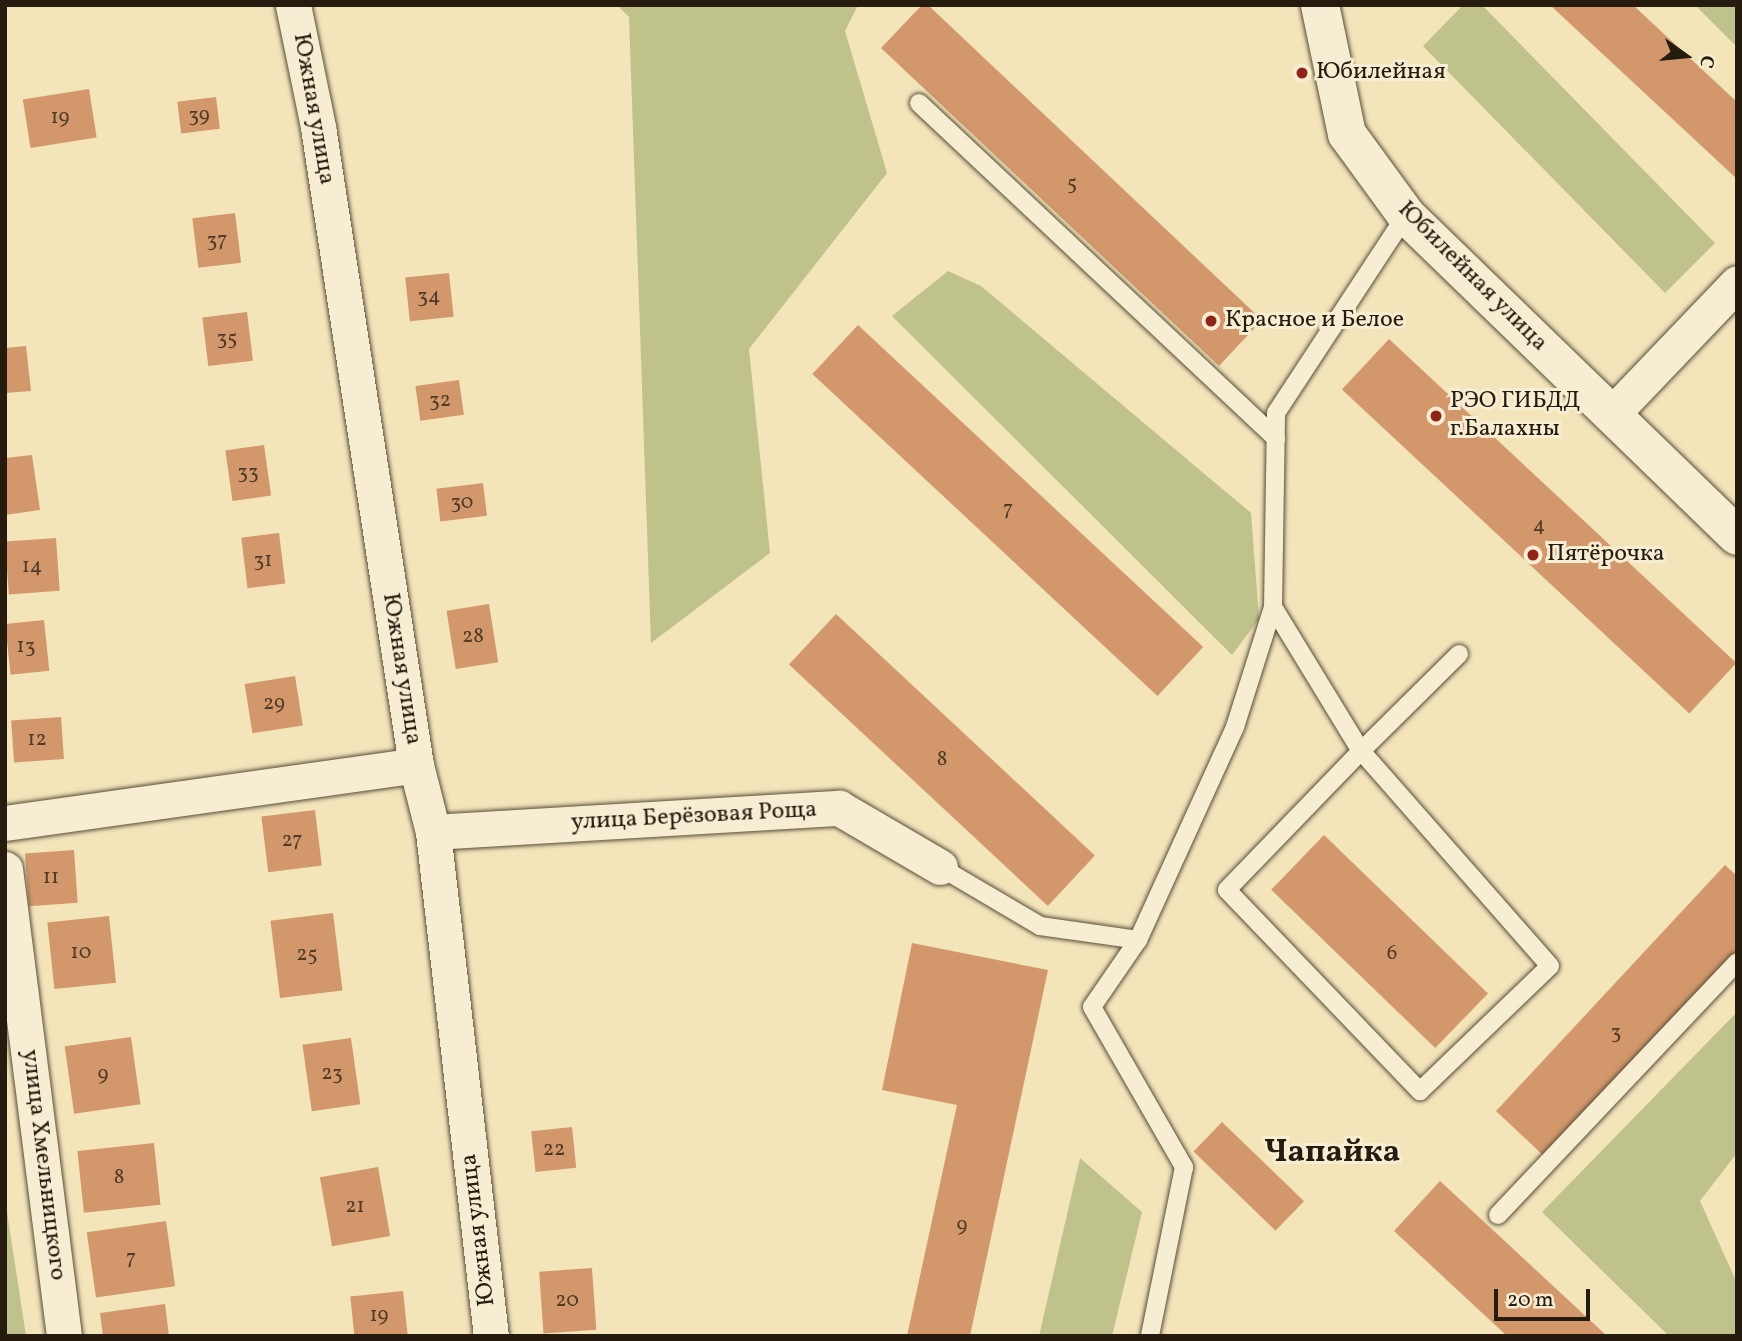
<!DOCTYPE html>
<meta charset="utf-8">
<style>
body{margin:0}
#map{position:relative;width:1742px;height:1341px;overflow:hidden;background:#f3e4ba;font-family:Vollkorn,serif}
div>[style]{position:absolute}
.green>*{inset:0;background:#c0c28c}
.building>*{inset:0;background:#d2986c;transform-origin:0 0}
.roads{filter:drop-shadow(0 0 2px #594d3a) drop-shadow(0 0 2px #594d3a)}
.service>*{height:18px;margin:-9px;padding:0 9px;transform-origin:9px;border-radius:9px;background:#f7edd2}
.minor>*{height:35px;margin:-17.5px;padding:0 17.5px;transform-origin:17.5px;border-radius:17.5px;background:#f7edd2}
.tertiary>*{height:38px;margin:-19px;padding:0 19px;transform-origin:19px;border-radius:19px;background:#f7edd2}
.dots>*{width:19px;height:19px;translate:-50% -50%;box-sizing:border-box;border:4px solid #f7edd2;border-radius:50%}
span{translate:-50% -50%;white-space:nowrap;text-align:center;line-height:1.15;-webkit-text-stroke:6px #f7edd2;paint-order:stroke}
.number-label{font-size:21px;color:#513a26}
.number-label span{-webkit-text-stroke-width:0}
.poi-label{font-size:24px;color:#261b0f}
.left{translate:0 -50%;text-align:left}
.street-label{font-size:24px;color:#261b0f}
.district-label{font-size:32px;color:#261b0f;font-weight:700}
.frame{position:absolute;inset:0;border:7px solid #261b0f;pointer-events:none}
.north{position:absolute;left:1651px;top:21px;width:70px;height:70px;-webkit-text-stroke:5px #f7edd2;paint-order:stroke;rotate:105deg;font-size:19px;font-weight:700;line-height:28px;text-align:center;color:#261b0f}
.north::after{content:'';display:block;margin:auto;width:24px;height:32px;background:#261b0f;clip-path:polygon(50% 0,100% 100%,50% 72%,0 100%)}
.scale{position:absolute;left:1494px;top:1289px;width:96px;height:32px;box-sizing:border-box;border:4px solid #261b0f;border-top:0;padding-left:9px;font-size:21px;line-height:24px;white-space:nowrap;color:#261b0f;-webkit-text-stroke:5px #f7edd2;paint-order:stroke}
</style>
<div id="map">
<div class="green">
<i style="clip-path:polygon(617px 5px,858px 5px,845px 31px,887px 173px,749px 349px,770px 553px,651px 643px,629px 17px)"></i>
<i style="clip-path:polygon(1463px 5px,1482px 5px,1715px 243px,1665px 293px,1423px 46px)"></i>
<i style="clip-path:polygon(1695px 5px,1737px 5px,1737px 47px)"></i>
<i style="clip-path:polygon(948px 271px,981px 286px,1251px 513px,1259px 619px,1232px 655px,892px 316px)"></i>
<i style="clip-path:polygon(1737px 1012px,1737px 1153px,1700px 1201px,1737px 1283px,1737px 1336px,1669px 1336px,1542px 1212px)"></i>
<i style="clip-path:polygon(1080px 1158px,1142px 1212px,1112px 1336px,1039px 1336px)"></i>
<i style="clip-path:polygon(5px 1199px,26px 1336px,5px 1336px)"></i>
</div>
<div class="building">
<i style="clip-path:polygon(922px 5px,928px 5px,1262px 320px,1219px 366px,881px 48px)"></i>
<i style="clip-path:polygon(1550px 5px,1633px 5px,1737px 102px,1737px 179px)"></i>
<i style="left:89px;top:89px;width:49px;height:67px;rotate:81deg"></i>
<i style="left:216px;top:97px;width:32px;height:39px;rotate:83deg"></i>
<i style="left:235px;top:213px;width:50px;height:43px;rotate:83deg"></i>
<i style="left:449px;top:273px;width:44px;height:44px;rotate:84deg"></i>
<i style="left:247px;top:312px;width:49px;height:45px;rotate:83deg"></i>
<i style="left:858px;top:325px;width:472px;height:67px;rotate:43deg"></i>
<i style="left:1389px;top:339px;width:475px;height:69px;rotate:43deg"></i>
<i style="clip-path:polygon(26px 346px,31px 391px,5px 393px,5px 348px)"></i>
<i style="left:459px;top:380px;width:35px;height:44px;rotate:82deg"></i>
<i style="left:264px;top:445px;width:51px;height:39px;rotate:82deg"></i>
<i style="clip-path:polygon(32px 455px,40px 510px,5px 515px,5px 458px)"></i>
<i style="left:483px;top:483px;width:33px;height:47px;rotate:83deg"></i>
<i style="left:279px;top:533px;width:51px;height:38px;rotate:83deg"></i>
<i style="left:56px;top:538px;width:53px;height:51px;rotate:86deg"></i>
<i style="left:489px;top:604px;width:59px;height:43px;rotate:81deg"></i>
<i style="left:836px;top:614px;width:354px;height:69px;rotate:43deg"></i>
<i style="left:44px;top:620px;width:51px;height:39px;rotate:84deg"></i>
<i style="left:295px;top:676px;width:50px;height:51px;rotate:81deg"></i>
<i style="left:61px;top:717px;width:42px;height:50px;rotate:86deg"></i>
<i style="left:315px;top:810px;width:56px;height:54px;rotate:83deg"></i>
<i style="left:1324px;top:835px;width:228px;height:76px;rotate:44deg"></i>
<i style="left:74px;top:850px;width:53px;height:49px;rotate:86deg"></i>
<i style="clip-path:polygon(1725px 865px,1737px 876px,1737px 954px,1546px 1158px,1496px 1111px)"></i>
<i style="left:333px;top:913px;width:78px;height:63px;rotate:83deg"></i>
<i style="left:109px;top:916px;width:67px;height:62px;rotate:84deg"></i>
<i style="clip-path:polygon(912px 943px,1048px 970px,970px 1336px,907px 1336px,957px 1105px,882px 1090px)"></i>
<i style="left:131px;top:1037px;width:68px;height:67px;rotate:82deg"></i>
<i style="left:351px;top:1038px;width:67px;height:49px;rotate:82deg"></i>
<i style="left:1222px;top:1122px;width:114px;height:41px;rotate:44deg"></i>
<i style="left:572px;top:1127px;width:41px;height:41px;rotate:84deg"></i>
<i style="left:154px;top:1143px;width:62px;height:77px;rotate:84deg"></i>
<i style="left:378px;top:1167px;width:70px;height:59px;rotate:80deg"></i>
<i style="clip-path:polygon(1440px 1181px,1607px 1336px,1507px 1336px,1394px 1231px)"></i>
<i style="left:166px;top:1221px;width:66px;height:80px;rotate:82deg"></i>
<i style="left:592px;top:1268px;width:62px;height:53px;rotate:86deg"></i>
<i style="left:403px;top:1291px;width:45px;height:53px;rotate:84deg"></i>
<i style="clip-path:polygon(165px 1304px,169px 1336px,103px 1336px,100px 1313px)"></i>
</div>
<div class="roads">
<div class="service">
<i style="left:919px;top:103px;width:490px;rotate:43.2deg"></i>
<i style="left:1273px;top:607px;width:169px;rotate:58.6deg"></i>
<i style="left:1361px;top:751px;width:193px;rotate:134deg"></i>
<i style="left:1227px;top:890px;width:279px;rotate:46.2deg"></i>
<i style="left:1420px;top:1091px;width:180px;rotate:-43.9deg"></i>
<i style="left:1550px;top:966px;width:286px;rotate:-131.3deg"></i>
<i style="left:1361px;top:751px;width:138px;rotate:-44.7deg"></i>
<i style="left:940px;top:867px;width:116px;rotate:30.5deg"></i>
<i style="left:1040px;top:926px;width:99px;rotate:8.1deg"></i>
<i style="left:1138px;top:940px;width:234px;rotate:-65.5deg"></i>
<i style="left:1235px;top:727px;width:126px;rotate:-72.4deg"></i>
<i style="left:1273px;top:607px;width:194px;rotate:-89.1deg"></i>
<i style="left:1276px;top:413px;width:237px;rotate:-56.7deg"></i>
<i style="left:1138px;top:940px;width:81px;rotate:124.5deg"></i>
<i style="left:1092px;top:1007px;width:185px;rotate:60.1deg"></i>
<i style="left:1184px;top:1167px;width:172px;rotate:101.4deg"></i>
<i style="left:1498px;top:1215px;width:348px;rotate:-46.6deg"></i>
</div>
<div class="minor">
<i style="left:293px;top:5px;width:125px;rotate:78.4deg"></i>
<i style="left:318px;top:127px;width:645px;rotate:81.27deg"></i>
<i style="left:416px;top:765px;width:69px;rotate:75.8deg"></i>
<i style="left:433px;top:832px;width:507px;rotate:83.44deg"></i>
<i style="left:1611px;top:415px;width:182px;rotate:-46.3deg"></i>
<i style="left:5px;top:823px;width:415px;rotate:-8deg"></i>
<i style="left:433px;top:832px;width:407px;rotate:-3.4deg"></i>
<i style="left:839px;top:808px;width:117px;rotate:30.3deg"></i>
<i style="left:5px;top:869px;width:471px;rotate:82.8deg"></i>
</div>
<div class="tertiary">
<i style="left:1320px;top:5px;width:132px;rotate:78.2deg"></i>
<i style="left:1347px;top:134px;width:100px;rotate:53.9deg"></i>
<i style="left:1406px;top:215px;width:461px;rotate:44.1deg"></i>
</div>
</div>
<div class="dots">
<i style="left:1302px;top:73px;background:#8f2418"></i>
<i style="left:1211px;top:321px;background:#8f2418"></i>
<i style="left:1436px;top:416px;background:#8f2418"></i>
<i style="left:1533px;top:555px;background:#8f2418"></i>
</div>
<div class="number-label">
<span style="left:199px;top:116px">39</span>
<span style="left:60px;top:118px">19</span>
<span style="left:1072px;top:184px">5</span>
<span style="left:217px;top:241px">37</span>
<span style="left:429px;top:297px">34</span>
<span style="left:227px;top:339px">35</span>
<span style="left:440px;top:401px">32</span>
<span style="left:248px;top:473px">33</span>
<span style="left:462px;top:503px">30</span>
<span style="left:1008px;top:510px">7</span>
<span style="left:1539px;top:526px">4</span>
<span style="left:263px;top:561px">31</span>
<span style="left:32px;top:567px">14</span>
<span style="left:473px;top:637px">28</span>
<span style="left:26px;top:647px">13</span>
<span style="left:274px;top:704px">29</span>
<span style="left:37px;top:740px">12</span>
<span style="left:942px;top:760px">8</span>
<span style="left:292px;top:841px">27</span>
<span style="left:51px;top:878px">11</span>
<span style="left:81px;top:953px">10</span>
<span style="left:1392px;top:954px">6</span>
<span style="left:307px;top:955px">25</span>
<span style="left:1616px;top:1033px">3</span>
<span style="left:332px;top:1074px">23</span>
<span style="left:103px;top:1075px">9</span>
<span style="left:554px;top:1150px">22</span>
<span style="left:119px;top:1178px">8</span>
<span style="left:355px;top:1207px">21</span>
<span style="left:962px;top:1226px">9</span>
<span style="left:131px;top:1259px">7</span>
<span style="left:567px;top:1301px">20</span>
<span style="left:379px;top:1316px">19</span>
</div>
<div class="poi-label">
<span class="left" style="left:1316px;top:73px">Юбилейная</span>
<span class="left" style="left:1225px;top:321px">Красное и Белое</span>
<span class="left" style="left:1450px;top:416px">РЭО ГИБДД<br>г.Балахны</span>
<span class="left" style="left:1547px;top:555px">Пятёрочка</span>
</div>
<div class="street-label">
<span style="left:313px;top:109px;rotate:80deg">Южная улица</span>
<span style="left:1472px;top:277px;rotate:45deg">Юбилейная улица</span>
<span style="left:401px;top:669px;rotate:81deg">Южная улица</span>
<span style="left:694px;top:817px;rotate:-3deg">улица Берёзовая Роща</span>
<span style="left:43px;top:1165px;rotate:83deg">улица Хмельницкого</span>
<span style="left:479px;top:1230px;rotate:-97deg">Южная улица</span>
</div>
<div class="district-label">
<span style="left:1332px;top:1153px">Чапайка</span>
</div>
<div class="frame"></div>
<div class="north">С</div>
<div class="scale">20 m</div>
</div>
